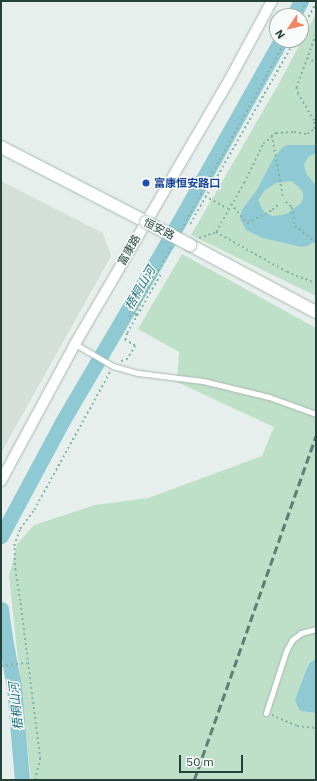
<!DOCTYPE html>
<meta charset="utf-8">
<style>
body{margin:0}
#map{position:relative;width:317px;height:781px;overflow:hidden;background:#e6efeb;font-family:"IBM Plex Sans","Noto Sans SC",sans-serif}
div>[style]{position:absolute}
.built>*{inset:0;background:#d4dfda}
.green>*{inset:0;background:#bfe0c8}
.water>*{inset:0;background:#8ec9d4}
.river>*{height:15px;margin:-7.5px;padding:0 7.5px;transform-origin:7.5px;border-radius:7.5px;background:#8ec9d4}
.path>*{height:1.5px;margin-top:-0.75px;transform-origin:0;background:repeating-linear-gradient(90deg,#86b3a5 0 2px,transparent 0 5px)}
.roads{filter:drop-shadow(0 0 1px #a8b8b2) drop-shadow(0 0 1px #a8b8b2)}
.lane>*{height:5px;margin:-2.5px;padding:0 2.5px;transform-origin:2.5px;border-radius:2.5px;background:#fff}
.street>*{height:10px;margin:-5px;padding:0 5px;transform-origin:5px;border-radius:5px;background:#fff}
.secondary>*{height:12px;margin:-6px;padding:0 6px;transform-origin:6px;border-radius:6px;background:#fff}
.rail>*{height:2.5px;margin-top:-1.25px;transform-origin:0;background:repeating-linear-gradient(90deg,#5f7d75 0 8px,transparent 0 12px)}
.bridges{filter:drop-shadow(0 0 1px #a4bbb3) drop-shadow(0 0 1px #a4bbb3)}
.secondary-bridge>*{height:12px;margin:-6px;padding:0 6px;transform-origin:6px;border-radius:6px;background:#fff}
.dots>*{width:11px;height:11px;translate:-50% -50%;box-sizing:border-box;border:2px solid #f7fbf9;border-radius:50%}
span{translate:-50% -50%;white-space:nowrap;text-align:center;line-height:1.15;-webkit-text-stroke:3px #f7fbf9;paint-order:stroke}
.transit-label{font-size:11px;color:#164399;font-weight:700}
.left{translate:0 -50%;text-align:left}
.street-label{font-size:11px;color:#24423a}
.water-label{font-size:12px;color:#1c6f80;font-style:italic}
.frame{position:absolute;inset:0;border:2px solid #24423a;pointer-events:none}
.north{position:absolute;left:269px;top:8px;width:40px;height:40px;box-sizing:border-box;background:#f7fbf9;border:1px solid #a3b1ad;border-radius:50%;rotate:235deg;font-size:11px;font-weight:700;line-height:16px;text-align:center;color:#24423a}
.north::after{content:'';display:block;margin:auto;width:14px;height:18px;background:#f4845f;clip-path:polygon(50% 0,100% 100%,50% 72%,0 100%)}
.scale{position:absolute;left:179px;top:755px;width:64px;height:18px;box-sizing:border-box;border:2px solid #24423a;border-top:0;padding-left:5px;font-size:12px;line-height:14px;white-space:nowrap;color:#24423a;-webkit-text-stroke:3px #f7fbf9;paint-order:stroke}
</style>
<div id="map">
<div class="built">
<i style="clip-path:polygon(1px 181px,103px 233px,111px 256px,1px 453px)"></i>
</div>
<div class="green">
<i style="clip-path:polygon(316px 14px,316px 296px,191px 235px,277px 87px)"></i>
<i style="clip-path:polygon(182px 254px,316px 328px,316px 659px,308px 663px,300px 711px,316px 713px,316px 780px,31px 780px,9px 576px,17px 544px,34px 525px,95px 505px,148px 498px,262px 456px,274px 427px,177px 382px,179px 352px,138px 329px)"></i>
</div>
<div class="water">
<i style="clip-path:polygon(evenodd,287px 145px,316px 145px,316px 153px,308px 157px,304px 164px,306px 173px,316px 186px,316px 241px,307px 246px,301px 247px,263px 238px,246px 230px,240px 218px,242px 210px,258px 188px,273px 159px,283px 147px,287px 145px,291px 181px,300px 188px,303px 193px,303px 199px,301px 203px,288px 213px,282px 215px,273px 216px,264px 212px,258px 200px,264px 191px,276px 183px,291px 181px)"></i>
<i style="clip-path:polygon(316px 659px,316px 713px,300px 711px,295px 700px,309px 663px)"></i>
</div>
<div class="river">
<i style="left:293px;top:16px;width:17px;rotate:-62deg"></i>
<i style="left:1px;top:536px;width:129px;rotate:-61.8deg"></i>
<i style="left:62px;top:422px;width:208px;rotate:-59.6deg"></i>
<i style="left:167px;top:243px;width:233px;rotate:-60.7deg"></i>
<i style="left:1px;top:609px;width:29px;rotate:82deg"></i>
<i style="left:5px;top:638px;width:50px;rotate:79.6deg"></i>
<i style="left:14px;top:687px;width:93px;rotate:85.1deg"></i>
</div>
<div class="path">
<i style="left:299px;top:16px;width:17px;rotate:-62deg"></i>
<i style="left:301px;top:30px;width:31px;rotate:-61deg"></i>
<i style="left:307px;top:58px;width:10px;rotate:24deg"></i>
<i style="left:272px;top:135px;width:62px;rotate:79.8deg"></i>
<i style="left:205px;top:196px;width:26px;rotate:29deg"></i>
<i style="left:286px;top:202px;width:8px;rotate:40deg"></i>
<i style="left:292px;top:207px;width:19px;rotate:81deg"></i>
<i style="left:295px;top:226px;width:26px;rotate:37deg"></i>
<i style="left:231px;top:204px;width:25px;rotate:50deg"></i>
<i style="left:247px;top:223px;width:28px;rotate:-27deg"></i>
<i style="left:272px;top:210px;width:9px;rotate:-41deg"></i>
<i style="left:190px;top:224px;width:212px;rotate:-60.3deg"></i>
<i style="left:181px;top:230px;width:217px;rotate:-61.1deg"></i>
<i style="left:216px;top:232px;width:56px;rotate:-60.3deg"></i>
<i style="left:244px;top:183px;width:43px;rotate:-64deg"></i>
<i style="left:263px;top:144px;width:17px;rotate:-40deg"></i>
<i style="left:276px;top:133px;width:18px;rotate:-3deg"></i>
<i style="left:294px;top:132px;width:13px;rotate:9deg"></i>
<i style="left:307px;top:134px;width:9px;rotate:-36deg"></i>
<i style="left:314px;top:129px;width:8px;rotate:-90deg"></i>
<i style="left:314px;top:121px;width:31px;rotate:-121deg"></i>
<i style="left:298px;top:94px;width:6px;rotate:-108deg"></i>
<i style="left:296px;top:88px;width:58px;rotate:-69.7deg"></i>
<i style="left:199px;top:238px;width:18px;rotate:-19deg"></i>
<i style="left:216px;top:232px;width:81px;rotate:29.4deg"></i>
<i style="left:287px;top:272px;width:31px;rotate:21deg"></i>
<i style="left:137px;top:316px;width:2px;rotate:-153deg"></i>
<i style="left:135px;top:315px;width:12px;rotate:-66deg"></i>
<i style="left:140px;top:304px;width:2px;rotate:-153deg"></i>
<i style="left:129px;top:317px;width:29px;rotate:-55deg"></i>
<i style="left:146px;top:293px;width:52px;rotate:-61.5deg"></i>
<i style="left:121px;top:361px;width:5px;rotate:-11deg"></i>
<i style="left:126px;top:360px;width:17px;rotate:-57deg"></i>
<i style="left:135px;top:346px;width:12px;rotate:-149deg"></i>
<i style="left:125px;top:340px;width:7px;rotate:-74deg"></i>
<i style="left:127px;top:333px;width:70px;rotate:-60.2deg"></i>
<i style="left:1px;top:666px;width:26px;rotate:-7deg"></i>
<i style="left:272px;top:715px;width:27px;rotate:24deg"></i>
<i style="left:297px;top:726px;width:19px;rotate:6deg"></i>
<i style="left:35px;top:780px;width:22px;rotate:-77deg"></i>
<i style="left:40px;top:759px;width:159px;rotate:-97.2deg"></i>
<i style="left:20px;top:601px;width:31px;rotate:-99deg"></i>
<i style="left:15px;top:570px;width:24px;rotate:-92deg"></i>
<i style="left:14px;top:546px;width:18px;rotate:-71deg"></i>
<i style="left:20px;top:529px;width:24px;rotate:-54deg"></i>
<i style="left:34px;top:510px;width:158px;rotate:-61.2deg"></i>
</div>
<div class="roads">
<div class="lane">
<i style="left:75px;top:344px;width:44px;rotate:30.1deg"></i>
<i style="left:113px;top:366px;width:26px;rotate:16deg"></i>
<i style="left:138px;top:373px;width:65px;rotate:7deg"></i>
<i style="left:203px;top:381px;width:68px;rotate:13.6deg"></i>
<i style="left:269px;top:397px;width:50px;rotate:19.9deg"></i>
<i style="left:266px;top:713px;width:65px;rotate:-72.1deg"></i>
<i style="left:286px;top:651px;width:13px;rotate:-61deg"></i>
<i style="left:292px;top:640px;width:11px;rotate:-38deg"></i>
<i style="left:301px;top:633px;width:16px;rotate:-15deg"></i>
</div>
<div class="street">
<i style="left:1px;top:481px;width:156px;rotate:-61.6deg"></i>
<i style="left:75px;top:344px;width:299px;rotate:-59.7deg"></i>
<i style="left:226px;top:86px;width:97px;rotate:-61.6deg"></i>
</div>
<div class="secondary">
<i style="left:1px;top:147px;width:163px;rotate:27.3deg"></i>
<i style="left:190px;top:245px;width:143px;rotate:28deg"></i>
</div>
</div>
<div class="rail">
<i style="left:194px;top:780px;width:365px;rotate:-70.5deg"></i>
</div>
<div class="bridges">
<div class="secondary-bridge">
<i style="left:146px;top:222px;width:50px;rotate:27.6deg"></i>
</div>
</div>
<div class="dots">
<i style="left:146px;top:183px;background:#1a4fb4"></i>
</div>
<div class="transit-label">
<span class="left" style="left:154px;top:183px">富康恒安路口</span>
</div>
<div class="street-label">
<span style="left:159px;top:229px;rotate:27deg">恒安路</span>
<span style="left:129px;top:250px;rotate:-60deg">富康路</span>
</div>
<div class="water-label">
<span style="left:140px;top:288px;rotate:-60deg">梧桐山河</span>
<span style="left:16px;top:706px;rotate:-96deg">梧桐山河</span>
</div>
<div class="frame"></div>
<div class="north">N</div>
<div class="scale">50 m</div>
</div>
